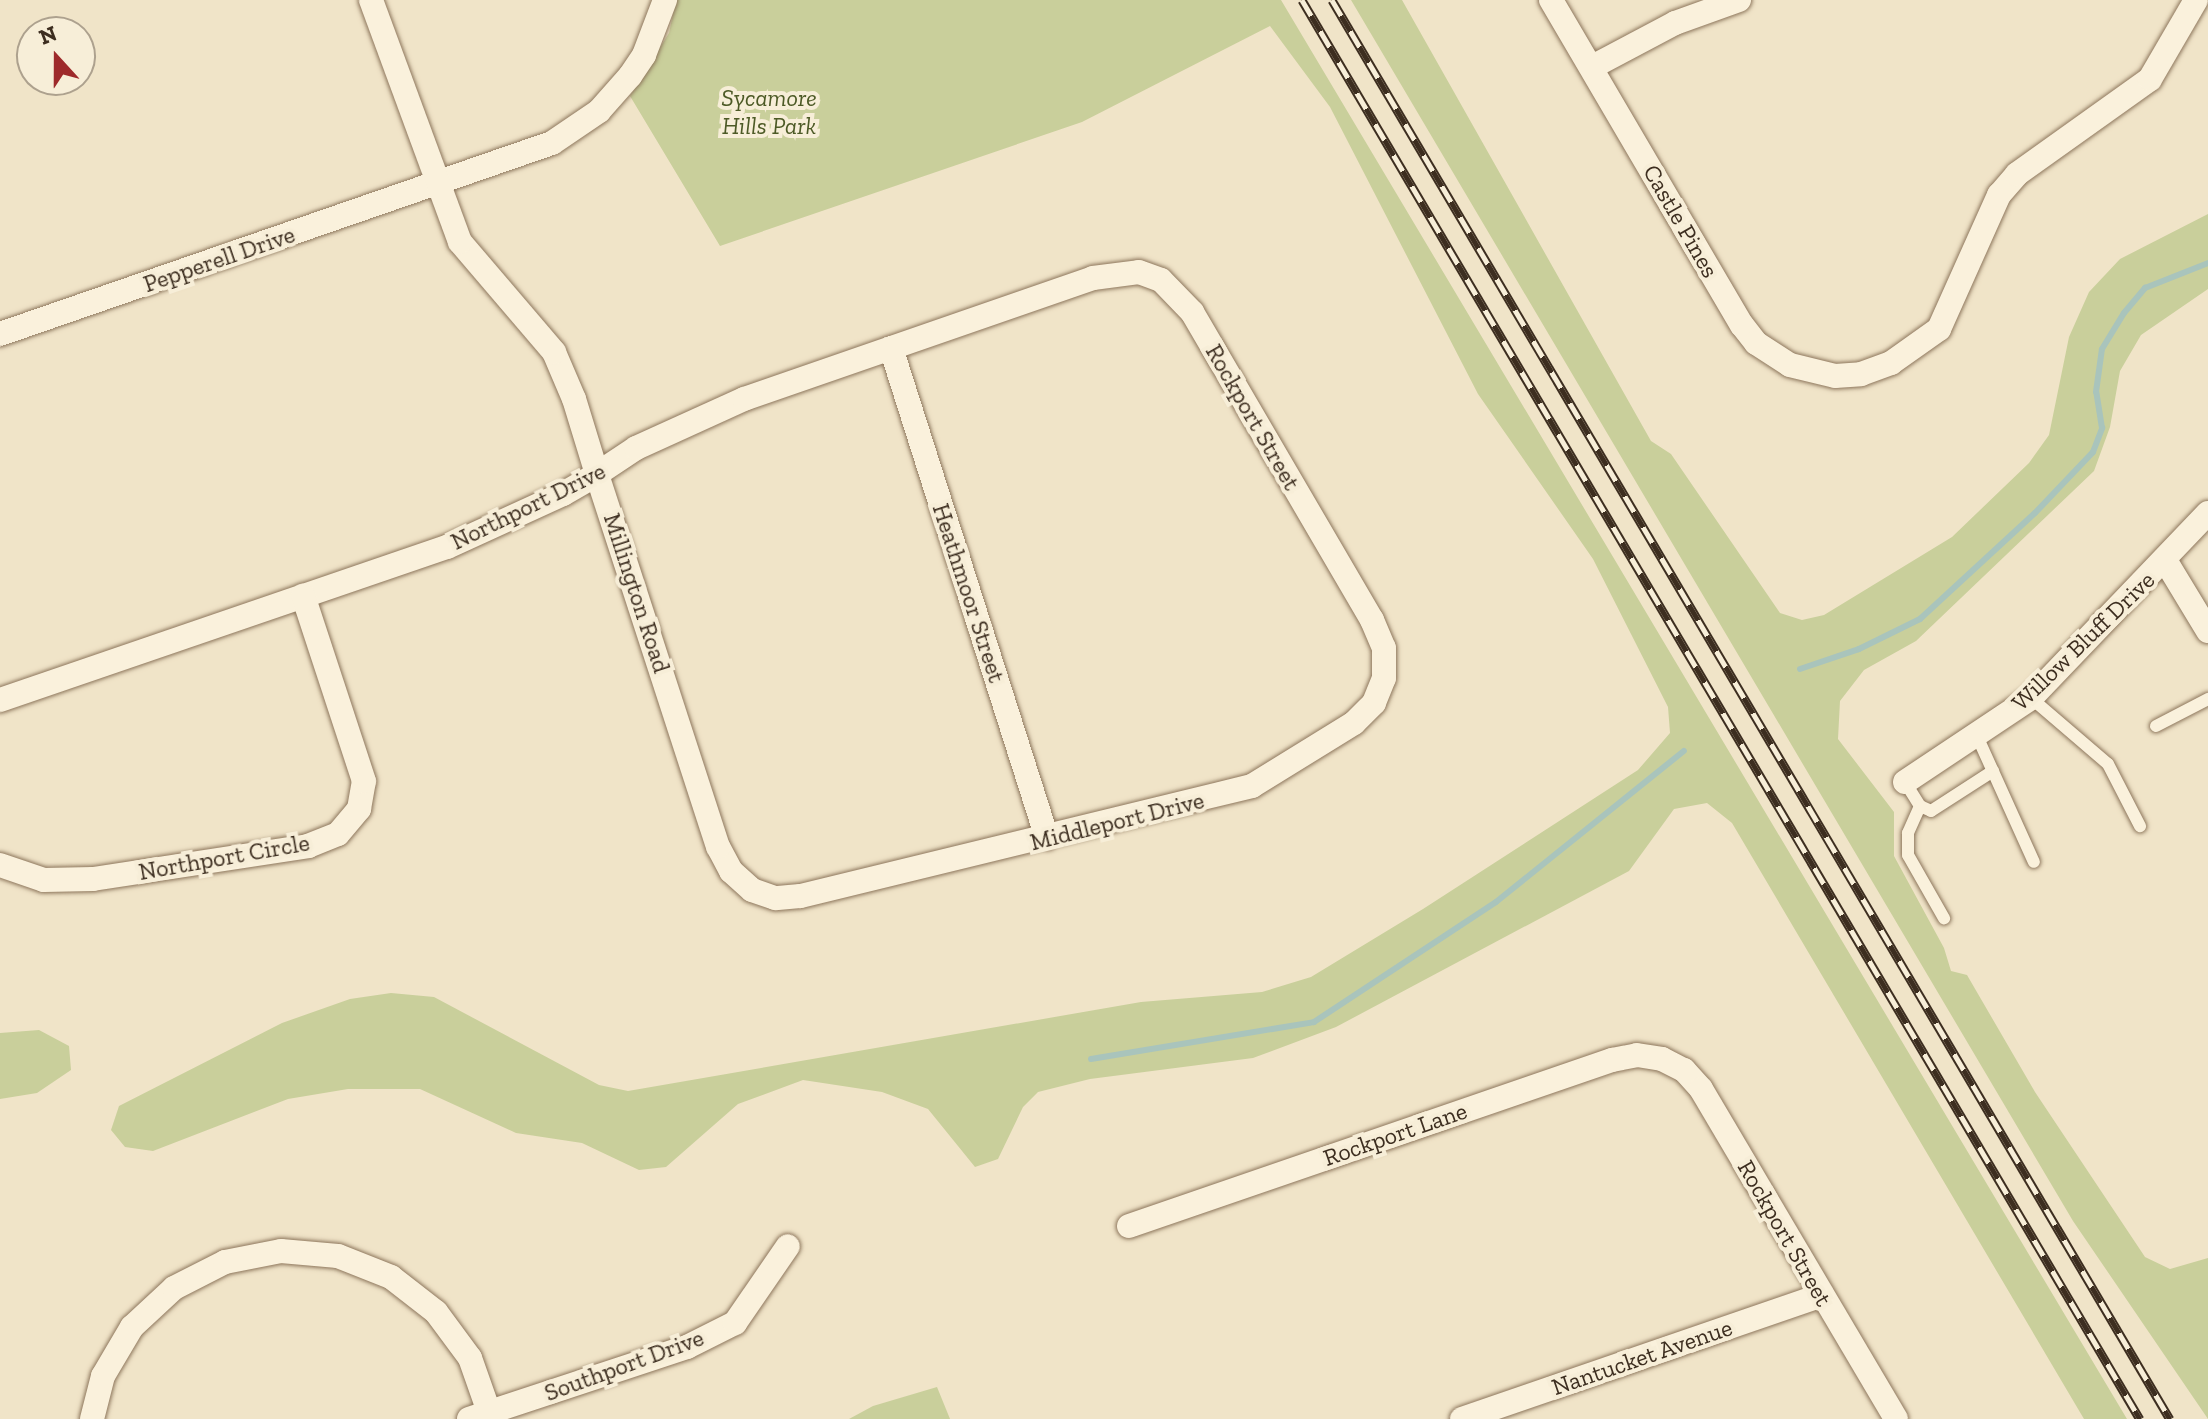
<!DOCTYPE html>
<style>
body{margin:0}
#map{position:relative;width:2208px;height:1419px;overflow:hidden;background:#f0e4c8;font-family:"Zilla Slab",serif}
div>[style]{position:absolute}
.green>*{inset:0;background:#c9cf9b}
.stream>*{height:6px;margin:-3px;padding:0 3px;transform-origin:3px;border-radius:3px;background:#a9c4bc}
.roads{filter:drop-shadow(0 0 2px #8d765c) drop-shadow(0 0 2px #8d765c)}
.service>*{height:12px;margin:-6px;padding:0 6px;transform-origin:6px;border-radius:6px;background:#faf1dc}
.minor>*{height:24px;margin:-12px;padding:0 12px;transform-origin:12px;border-radius:12px;background:#faf1dc}
.rail>*{height:9px;margin-top:-4.5px;transform-origin:0;background:repeating-linear-gradient(90deg,#f7eed8 0 18px,#3d2e20 0 36px);box-sizing:border-box;border-block:2px solid #3d2e20}
span{translate:-50% -50%;white-space:nowrap;text-align:center;line-height:1.15;-webkit-text-stroke:8px #f7eed8;paint-order:stroke}
.park-label{font-size:24px;color:#4d5a26;font-style:italic}
.street-label{font-size:24px;color:#3d2e20}
.north{position:absolute;left:16px;top:16px;width:80px;height:80px;box-sizing:border-box;background:#f7eed8;border:2px solid #ada18e;border-radius:50%;rotate:339deg;font-size:22px;font-weight:700;line-height:32px;text-align:center;color:#3d2e20}
.north::after{content:'';display:block;margin:auto;width:28px;height:36px;background:#9e2a2b;clip-path:polygon(50% 0,100% 100%,50% 72%,0 100%)}
</style>
<div id="map">
<div class="green">
<i style="clip-path:polygon(676px 0,1281px 0,2127px 1419px,2084px 1419px,1732px 823px,1707px 803px,1674px 809px,1629px 871px,1336px 1027px,1253px 1058px,1090px 1079px,1038px 1092px,1023px 1107px,998px 1159px,975px 1167px,928px 1109px,882px 1092px,803px 1080px,738px 1104px,666px 1167px,639px 1170px,582px 1143px,516px 1133px,420px 1089px,348px 1089px,288px 1099px,153px 1151px,125px 1147px,111px 1130px,119px 1106px,282px 1023px,350px 999px,391px 993px,434px 997px,599px 1085px,628px 1091px,1141px 1002px,1262px 992px,1311px 977px,1423px 909px,1638px 770px,1670px 733px,1668px 707px,1593px 559px,1478px 394px,1330px 107px,1270px 26px,1082px 122px,720px 246px,630px 96px,669px 33px)"></i>
<i style="clip-path:polygon(1351px 0,1402px 0,1651px 441px,1671px 454px,1780px 613px,1802px 620px,1824px 615px,1952px 537px,2029px 463px,2049px 435px,2069px 337px,2089px 292px,2120px 259px,2208px 214px,2208px 289px,2141px 335px,2120px 371px,2110px 427px,2094px 471px,1916px 641px,1864px 670px,1840px 701px,1838px 739px,1894px 812px,1894px 856px,1944px 948px,1951px 971px,1967px 975px,2035px 1092px,2145px 1257px,2170px 1269px,2208px 1258px,2208px 1419px,2073px 1221px)"></i>
<i style="clip-path:polygon(39px 1030px,69px 1046px,71px 1070px,37px 1093px,0 1099px,0 1033px)"></i>
<i style="clip-path:polygon(937px 1387px,950px 1419px,849px 1419px,873px 1406px)"></i>
</div>
<div class="stream">
<i style="left:1800px;top:669px;width:62px;rotate:-18.7deg"></i>
<i style="left:1859px;top:649px;width:68px;rotate:-26.2deg"></i>
<i style="left:1920px;top:619px;width:156px;rotate:-42.7deg"></i>
<i style="left:2035px;top:513px;width:84px;rotate:-46.4deg"></i>
<i style="left:2093px;top:452px;width:26px;rotate:-69deg"></i>
<i style="left:2102px;top:428px;width:36px;rotate:-99deg"></i>
<i style="left:2096px;top:392px;width:43px;rotate:-82.1deg"></i>
<i style="left:2102px;top:349px;width:42px;rotate:-58.6deg"></i>
<i style="left:2124px;top:313px;width:33px;rotate:-50deg"></i>
<i style="left:2145px;top:288px;width:68px;rotate:-21.6deg"></i>
<i style="left:1091px;top:1059px;width:226px;rotate:-9.4deg"></i>
<i style="left:1314px;top:1022px;width:218px;rotate:-33.4deg"></i>
<i style="left:1496px;top:902px;width:241px;rotate:-38.8deg"></i>
</div>
<div class="roads">
<div class="service">
<i style="left:2031px;top:698px;width:101px;rotate:40.6deg"></i>
<i style="left:2108px;top:764px;width:70px;rotate:62.7deg"></i>
<i style="left:2156px;top:726px;width:59px;rotate:-27.4deg"></i>
<i style="left:1977px;top:736px;width:138px;rotate:65.7deg"></i>
<i style="left:1905px;top:782px;width:28px;rotate:58deg"></i>
<i style="left:1920px;top:806px;width:12px;rotate:24deg"></i>
<i style="left:1931px;top:811px;width:74px;rotate:-32.8deg"></i>
<i style="left:1920px;top:806px;width:30px;rotate:114deg"></i>
<i style="left:1908px;top:833px;width:22px;rotate:90deg"></i>
<i style="left:1908px;top:855px;width:73px;rotate:60.3deg"></i>
</div>
<div class="minor">
<i style="left:1551px;top:0;width:377px;rotate:59.6deg"></i>
<i style="left:1742px;top:325px;width:23px;rotate:52deg"></i>
<i style="left:1756px;top:343px;width:40px;rotate:32.9deg"></i>
<i style="left:1790px;top:365px;width:46px;rotate:13.7deg"></i>
<i style="left:1835px;top:376px;width:26px;rotate:-4deg"></i>
<i style="left:1861px;top:374px;width:32px;rotate:-20deg"></i>
<i style="left:1891px;top:363px;width:59px;rotate:-35.3deg"></i>
<i style="left:1939px;top:329px;width:147px;rotate:-65.9deg"></i>
<i style="left:1999px;top:195px;width:28px;rotate:-49deg"></i>
<i style="left:2017px;top:174px;width:163px;rotate:-35.5deg"></i>
<i style="left:2150px;top:79px;width:91px;rotate:-59.8deg"></i>
<i style="left:1592px;top:67px;width:94px;rotate:-27.9deg"></i>
<i style="left:1675px;top:23px;width:68px;rotate:-19.8deg"></i>
<i style="left:0;top:334px;width:584px;rotate:-19.09deg"></i>
<i style="left:552px;top:143px;width:57px;rotate:-34.2deg"></i>
<i style="left:599px;top:111px;width:47px;rotate:-48.5deg"></i>
<i style="left:630px;top:76px;width:25px;rotate:-56deg"></i>
<i style="left:644px;top:55px;width:59px;rotate:-69.1deg"></i>
<i style="left:891px;top:348px;width:514px;rotate:72.34deg"></i>
<i style="left:2165px;top:560px;width:83px;rotate:58.8deg"></i>
<i style="left:0;top:700px;width:472px;rotate:-18.9deg"></i>
<i style="left:447px;top:547px;width:128px;rotate:-24.6deg"></i>
<i style="left:563px;top:494px;width:39px;rotate:-30deg"></i>
<i style="left:597px;top:474px;width:47px;rotate:-33.7deg"></i>
<i style="left:636px;top:448px;width:119px;rotate:-24.4deg"></i>
<i style="left:744px;top:399px;width:369px;rotate:-19.1deg"></i>
<i style="left:1093px;top:278px;width:46px;rotate:-7.4deg"></i>
<i style="left:1139px;top:272px;width:23px;rotate:20deg"></i>
<i style="left:1161px;top:280px;width:45px;rotate:45.9deg"></i>
<i style="left:1192px;top:312px;width:357px;rotate:59.7deg"></i>
<i style="left:1372px;top:620px;width:30px;rotate:67deg"></i>
<i style="left:1384px;top:648px;width:30px;rotate:90deg"></i>
<i style="left:1384px;top:678px;width:27px;rotate:112deg"></i>
<i style="left:1374px;top:703px;width:28px;rotate:135deg"></i>
<i style="left:1354px;top:723px;width:120px;rotate:148.3deg"></i>
<i style="left:1252px;top:786px;width:465px;rotate:166.3deg"></i>
<i style="left:800px;top:896px;width:25px;rotate:175deg"></i>
<i style="left:775px;top:898px;width:24px;rotate:-161deg"></i>
<i style="left:752px;top:890px;width:28px;rotate:-138deg"></i>
<i style="left:731px;top:871px;width:27px;rotate:-118deg"></i>
<i style="left:718px;top:847px;width:392px;rotate:-108deg"></i>
<i style="left:597px;top:474px;width:78px;rotate:-107deg"></i>
<i style="left:574px;top:399px;width:51px;rotate:-113.1deg"></i>
<i style="left:554px;top:352px;width:145px;rotate:-130.5deg"></i>
<i style="left:460px;top:242px;width:258px;rotate:-110.2deg"></i>
<i style="left:1905px;top:782px;width:151px;rotate:-33.7deg"></i>
<i style="left:2031px;top:698px;width:256px;rotate:-46.3deg"></i>
<i style="left:0;top:865px;width:46px;rotate:18.8deg"></i>
<i style="left:44px;top:880px;width:49px;rotate:-1.2deg"></i>
<i style="left:93px;top:879px;width:218px;rotate:-8.7deg"></i>
<i style="left:308px;top:846px;width:32px;rotate:-22deg"></i>
<i style="left:338px;top:834px;width:33px;rotate:-50deg"></i>
<i style="left:359px;top:809px;width:28px;rotate:-80deg"></i>
<i style="left:364px;top:781px;width:195px;rotate:-108.2deg"></i>
<i style="left:1129px;top:1226px;width:511px;rotate:-18.97deg"></i>
<i style="left:1612px;top:1060px;width:25px;rotate:-11deg"></i>
<i style="left:1637px;top:1055px;width:25px;rotate:9deg"></i>
<i style="left:1662px;top:1059px;width:25px;rotate:27deg"></i>
<i style="left:1684px;top:1070px;width:25px;rotate:48deg"></i>
<i style="left:1701px;top:1089px;width:383px;rotate:59.4deg"></i>
<i style="left:92px;top:1419px;width:44px;rotate:-75.7deg"></i>
<i style="left:103px;top:1376px;width:57px;rotate:-59.4deg"></i>
<i style="left:132px;top:1327px;width:57px;rotate:-42.9deg"></i>
<i style="left:174px;top:1288px;width:57px;rotate:-27deg"></i>
<i style="left:225px;top:1262px;width:57px;rotate:-11.1deg"></i>
<i style="left:281px;top:1251px;width:57px;rotate:5deg"></i>
<i style="left:338px;top:1256px;width:57px;rotate:21.6deg"></i>
<i style="left:391px;top:1277px;width:57px;rotate:37.9deg"></i>
<i style="left:436px;top:1312px;width:57px;rotate:53.5deg"></i>
<i style="left:470px;top:1358px;width:57px;rotate:70.6deg"></i>
<i style="left:469px;top:1419px;width:230px;rotate:-18.3deg"></i>
<i style="left:687px;top:1347px;width:54px;rotate:-26.6deg"></i>
<i style="left:735px;top:1323px;width:93px;rotate:-55.5deg"></i>
<i style="left:1462px;top:1419px;width:381px;rotate:-19deg"></i>
</div>
</div>
<div class="rail">
<i style="left:1302px;top:0;width:1648px;rotate:59.44deg"></i>
<i style="left:1332px;top:0;width:1648px;rotate:59.44deg"></i>
</div>
<div class="park-label">
<span style="left:769px;top:112px">Sycamore<br>Hills Park</span>
</div>
<div class="street-label">
<span style="left:1681px;top:221px;rotate:60deg">Castle Pines</span>
<span style="left:219px;top:259px;rotate:-19deg">Pepperell Drive</span>
<span style="left:1253px;top:417px;rotate:60deg">Rockport Street</span>
<span style="left:528px;top:506px;rotate:-26deg">Northport Drive</span>
<span style="left:637px;top:593px;rotate:72deg">Millington Road</span>
<span style="left:969px;top:593px;rotate:72deg">Heathmoor Street</span>
<span style="left:2083px;top:641px;rotate:-44deg">Willow Bluff Drive</span>
<span style="left:1117px;top:821px;rotate:-14deg">Middleport Drive</span>
<span style="left:224px;top:857px;rotate:-10deg">Northport Circle</span>
<span style="left:1395px;top:1134px;rotate:-19deg">Rockport Lane</span>
<span style="left:1785px;top:1233px;rotate:60deg">Rockport Street</span>
<span style="left:1642px;top:1357px;rotate:-19deg">Nantucket Avenue</span>
<span style="left:624px;top:1365px;rotate:-20deg">Southport Drive</span>
</div>
<div class="north">N</div>
</div>
